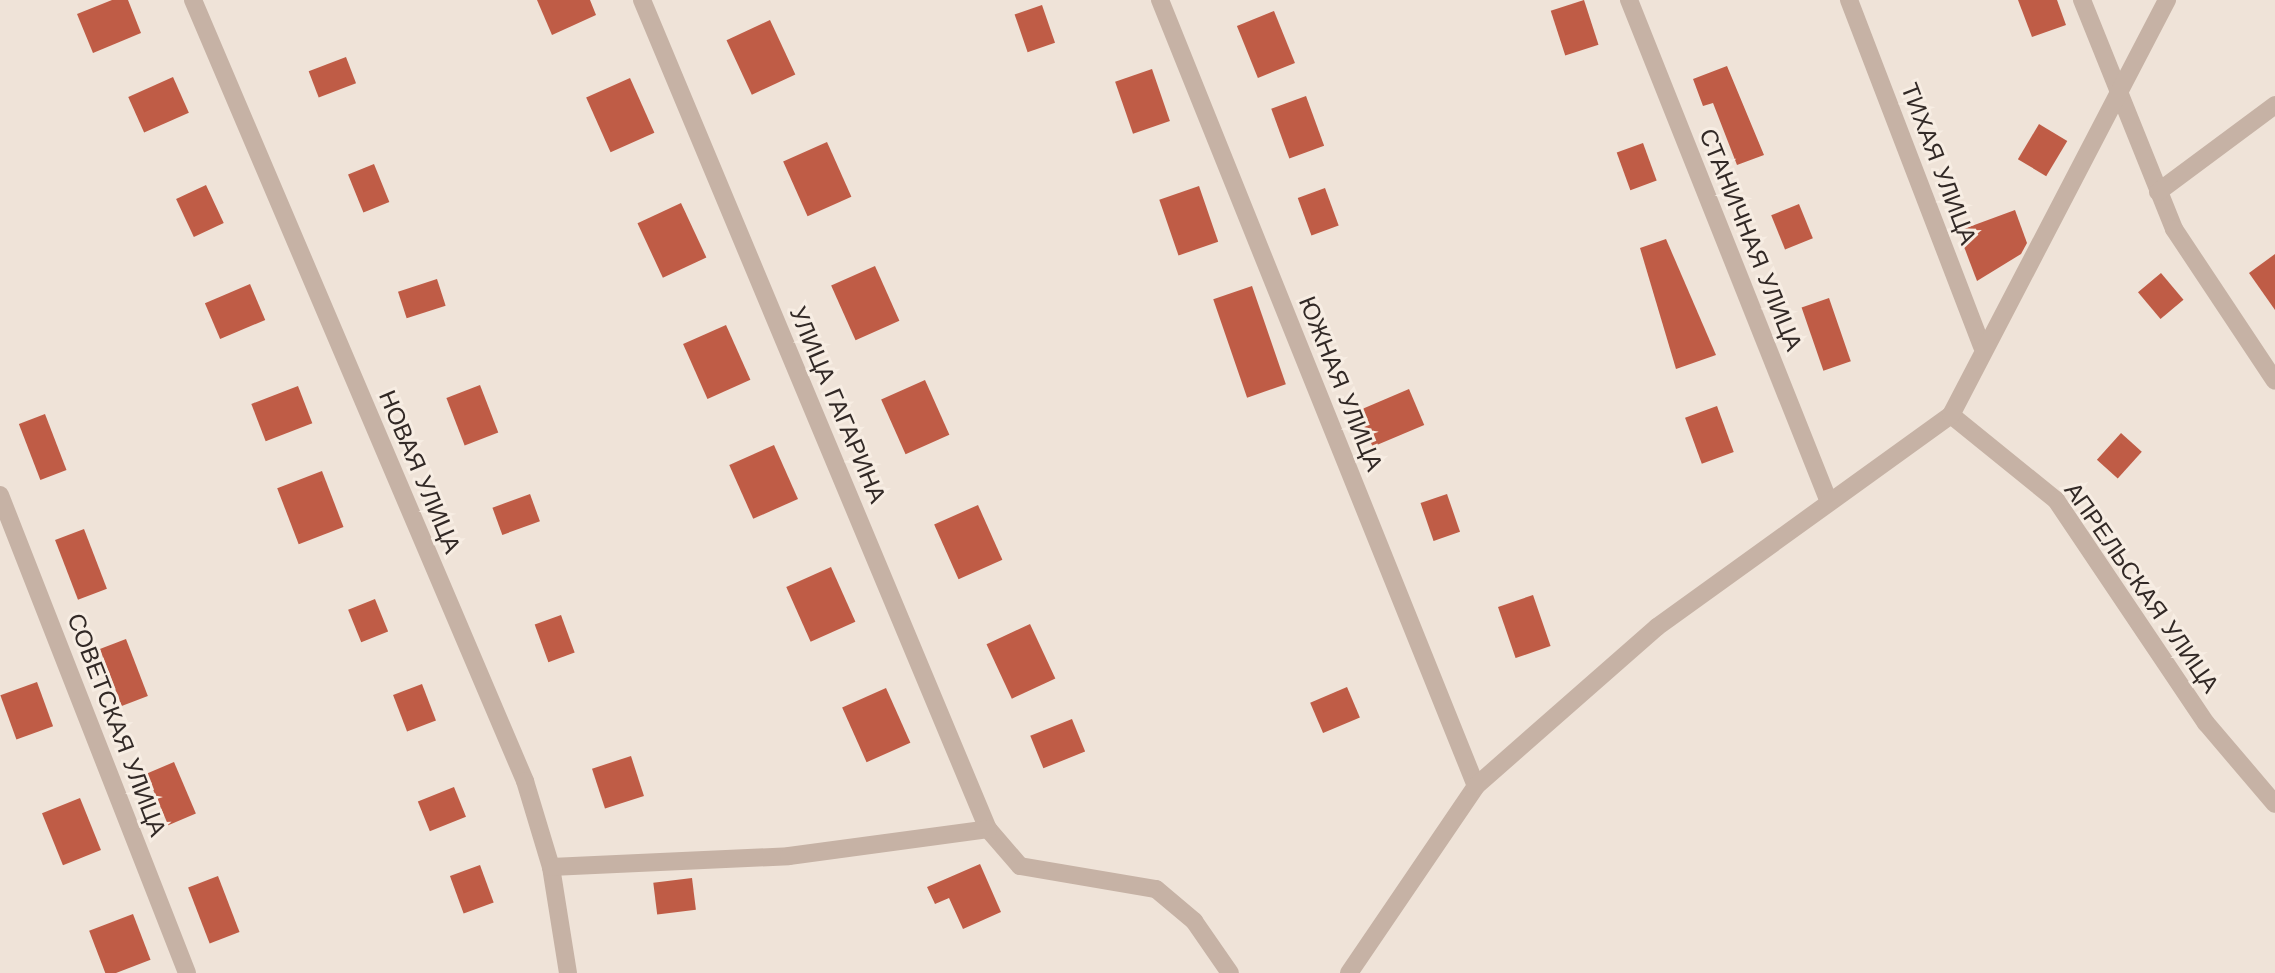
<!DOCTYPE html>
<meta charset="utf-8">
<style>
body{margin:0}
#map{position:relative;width:2275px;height:973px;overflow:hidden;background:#efe3d8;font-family:"Work Sans",sans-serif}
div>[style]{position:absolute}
.building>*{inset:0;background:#bf5c46;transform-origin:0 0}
.minor>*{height:18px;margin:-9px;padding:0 9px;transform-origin:9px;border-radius:9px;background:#c6b2a5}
span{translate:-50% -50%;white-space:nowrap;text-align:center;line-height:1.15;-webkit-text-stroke:6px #f7ede3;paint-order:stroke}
.street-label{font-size:24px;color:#322926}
</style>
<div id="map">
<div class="building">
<i style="clip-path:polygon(112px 0,128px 0,141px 33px,93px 53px,77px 14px)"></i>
<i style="clip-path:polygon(537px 0,590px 0,596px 15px,552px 35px)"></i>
<i style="left:1584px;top:0;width:47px;height:35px;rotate:72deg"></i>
<i style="clip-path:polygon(2018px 0,2057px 0,2066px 25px,2032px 37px)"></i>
<i style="left:1042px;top:5px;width:40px;height:29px;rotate:71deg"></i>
<i style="left:1274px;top:11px;width:56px;height:40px;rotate:68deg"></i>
<i style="left:770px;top:20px;width:60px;height:48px;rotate:65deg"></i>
<i style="left:346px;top:57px;width:28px;height:40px;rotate:69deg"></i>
<i style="clip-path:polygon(1727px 66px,1764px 155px,1737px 165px,1713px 103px,1703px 106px,1693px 79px)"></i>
<i style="left:1152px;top:69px;width:55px;height:39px;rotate:71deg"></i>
<i style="left:173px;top:77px;width:39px;height:49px;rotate:66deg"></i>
<i style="left:630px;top:78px;width:60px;height:48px;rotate:66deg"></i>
<i style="left:1306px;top:96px;width:53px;height:37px;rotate:70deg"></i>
<i style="left:2039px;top:124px;width:33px;height:41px;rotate:31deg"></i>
<i style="left:827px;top:142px;width:60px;height:48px;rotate:66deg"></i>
<i style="left:1643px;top:143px;width:40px;height:28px;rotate:70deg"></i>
<i style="left:374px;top:164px;width:41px;height:28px;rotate:68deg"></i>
<i style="left:206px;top:185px;width:42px;height:33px;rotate:65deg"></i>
<i style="left:1199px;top:186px;width:59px;height:42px;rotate:71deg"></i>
<i style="left:1325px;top:188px;width:40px;height:29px;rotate:70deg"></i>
<i style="left:681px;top:203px;width:60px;height:48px;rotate:65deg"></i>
<i style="left:1799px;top:204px;width:37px;height:30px;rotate:68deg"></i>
<i style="clip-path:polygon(2015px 210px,2027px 243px,2021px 254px,1977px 281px,1958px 231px)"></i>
<i style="clip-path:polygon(1666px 239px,1716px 355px,1676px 369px,1640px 248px)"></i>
<i style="clip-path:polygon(2275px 254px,2275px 310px,2249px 273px)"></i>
<i style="left:875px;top:266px;width:60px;height:48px;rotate:66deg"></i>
<i style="left:2161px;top:273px;width:35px;height:30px;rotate:50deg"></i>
<i style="left:437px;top:279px;width:28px;height:41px;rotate:72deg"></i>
<i style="left:250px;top:284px;width:39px;height:49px;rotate:67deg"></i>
<i style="left:1252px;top:286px;width:104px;height:41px;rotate:71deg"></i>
<i style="left:1829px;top:298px;width:67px;height:29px;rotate:71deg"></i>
<i style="left:726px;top:325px;width:60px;height:47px;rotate:66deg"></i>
<i style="left:925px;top:380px;width:60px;height:48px;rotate:66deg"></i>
<i style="left:480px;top:385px;width:51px;height:36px;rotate:69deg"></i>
<i style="left:298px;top:386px;width:40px;height:50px;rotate:69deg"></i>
<i style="left:1409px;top:389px;width:39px;height:56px;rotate:67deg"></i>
<i style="left:1717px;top:406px;width:49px;height:34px;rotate:70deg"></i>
<i style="left:45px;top:414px;width:60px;height:28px;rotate:69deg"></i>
<i style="left:2121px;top:433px;width:28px;height:36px;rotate:42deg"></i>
<i style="left:774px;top:445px;width:59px;height:49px;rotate:66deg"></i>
<i style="left:322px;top:471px;width:60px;height:48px;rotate:69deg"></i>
<i style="left:530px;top:494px;width:29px;height:40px;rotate:70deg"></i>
<i style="left:1447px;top:494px;width:40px;height:28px;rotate:71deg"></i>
<i style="left:978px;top:505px;width:60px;height:48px;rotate:66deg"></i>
<i style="left:84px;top:529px;width:64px;height:31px;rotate:69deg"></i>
<i style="left:831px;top:567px;width:60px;height:49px;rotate:66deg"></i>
<i style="left:1533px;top:595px;width:54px;height:37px;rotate:71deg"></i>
<i style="left:375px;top:599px;width:35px;height:29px;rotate:68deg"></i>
<i style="left:561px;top:615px;width:40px;height:28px;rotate:70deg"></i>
<i style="left:1030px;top:624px;width:60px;height:48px;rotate:65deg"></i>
<i style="left:126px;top:639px;width:61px;height:28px;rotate:69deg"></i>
<i style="left:37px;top:682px;width:47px;height:39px;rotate:70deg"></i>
<i style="left:422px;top:684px;width:39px;height:31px;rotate:69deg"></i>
<i style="left:1347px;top:687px;width:33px;height:40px;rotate:67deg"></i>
<i style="left:886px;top:688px;width:60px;height:48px;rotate:66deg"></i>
<i style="left:1072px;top:719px;width:35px;height:45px;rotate:68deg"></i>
<i style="left:631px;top:756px;width:42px;height:41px;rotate:72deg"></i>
<i style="left:174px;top:762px;width:56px;height:30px;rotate:67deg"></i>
<i style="left:454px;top:787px;width:32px;height:39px;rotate:68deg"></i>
<i style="left:80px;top:798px;width:56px;height:41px;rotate:68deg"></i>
<i style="clip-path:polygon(980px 864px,1001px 912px,963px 929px,949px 898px,935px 904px,927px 887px)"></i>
<i style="left:480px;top:865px;width:40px;height:32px;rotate:70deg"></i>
<i style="left:218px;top:876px;width:60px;height:32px;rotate:69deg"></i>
<i style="left:692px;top:878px;width:32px;height:39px;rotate:83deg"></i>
<i style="left:133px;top:914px;width:49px;height:47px;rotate:69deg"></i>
</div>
<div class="minor">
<i style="left:193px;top:0;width:849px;rotate:66.97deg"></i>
<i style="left:525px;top:781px;width:90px;rotate:73.2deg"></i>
<i style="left:551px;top:867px;width:107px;rotate:80.9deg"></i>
<i style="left:642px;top:0;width:898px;rotate:67.35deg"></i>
<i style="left:988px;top:829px;width:49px;rotate:49.1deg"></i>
<i style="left:1020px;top:866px;width:138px;rotate:9.6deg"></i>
<i style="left:1156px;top:889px;width:50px;rotate:40.1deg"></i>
<i style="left:1194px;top:921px;width:63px;rotate:55.3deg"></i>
<i style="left:1160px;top:0;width:847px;rotate:68.1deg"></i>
<i style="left:1629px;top:0;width:535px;rotate:68.28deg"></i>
<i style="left:1849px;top:0;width:371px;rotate:69deg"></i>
<i style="left:2082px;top:0;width:247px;rotate:68.1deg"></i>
<i style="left:2174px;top:229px;width:182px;rotate:56.4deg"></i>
<i style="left:2158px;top:192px;width:146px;rotate:-36.6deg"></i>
<i style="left:1951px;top:415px;width:135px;rotate:39deg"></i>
<i style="left:2056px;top:500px;width:269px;rotate:56.1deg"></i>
<i style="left:2206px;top:723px;width:106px;rotate:49.6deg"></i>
<i style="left:0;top:495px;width:513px;rotate:68.63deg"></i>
<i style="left:551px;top:867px;width:238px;rotate:-2.6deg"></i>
<i style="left:789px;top:856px;width:201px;rotate:-7.7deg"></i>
<i style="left:1349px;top:973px;width:226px;rotate:-55.8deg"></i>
<i style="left:1476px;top:786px;width:241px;rotate:-41.3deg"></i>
<i style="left:1657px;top:627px;width:362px;rotate:-35.8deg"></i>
<i style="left:1951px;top:415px;width:468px;rotate:-62.5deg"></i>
</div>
<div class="street-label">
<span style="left:1938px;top:164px;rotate:69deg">ТИХАЯ УЛИЦА</span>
<span style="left:1750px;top:240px;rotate:68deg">СТАНИЧНАЯ УЛИЦА</span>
<span style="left:1340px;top:384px;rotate:68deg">ЮЖНАЯ УЛИЦА</span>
<span style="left:837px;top:405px;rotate:67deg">УЛИЦА ГАГАРИНА</span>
<span style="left:419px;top:472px;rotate:67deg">НОВАЯ УЛИЦА</span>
<span style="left:2141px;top:588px;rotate:55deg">АПРЕЛЬСКАЯ УЛИЦА</span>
<span style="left:116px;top:725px;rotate:69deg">СОВЕТСКАЯ УЛИЦА</span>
</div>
</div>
